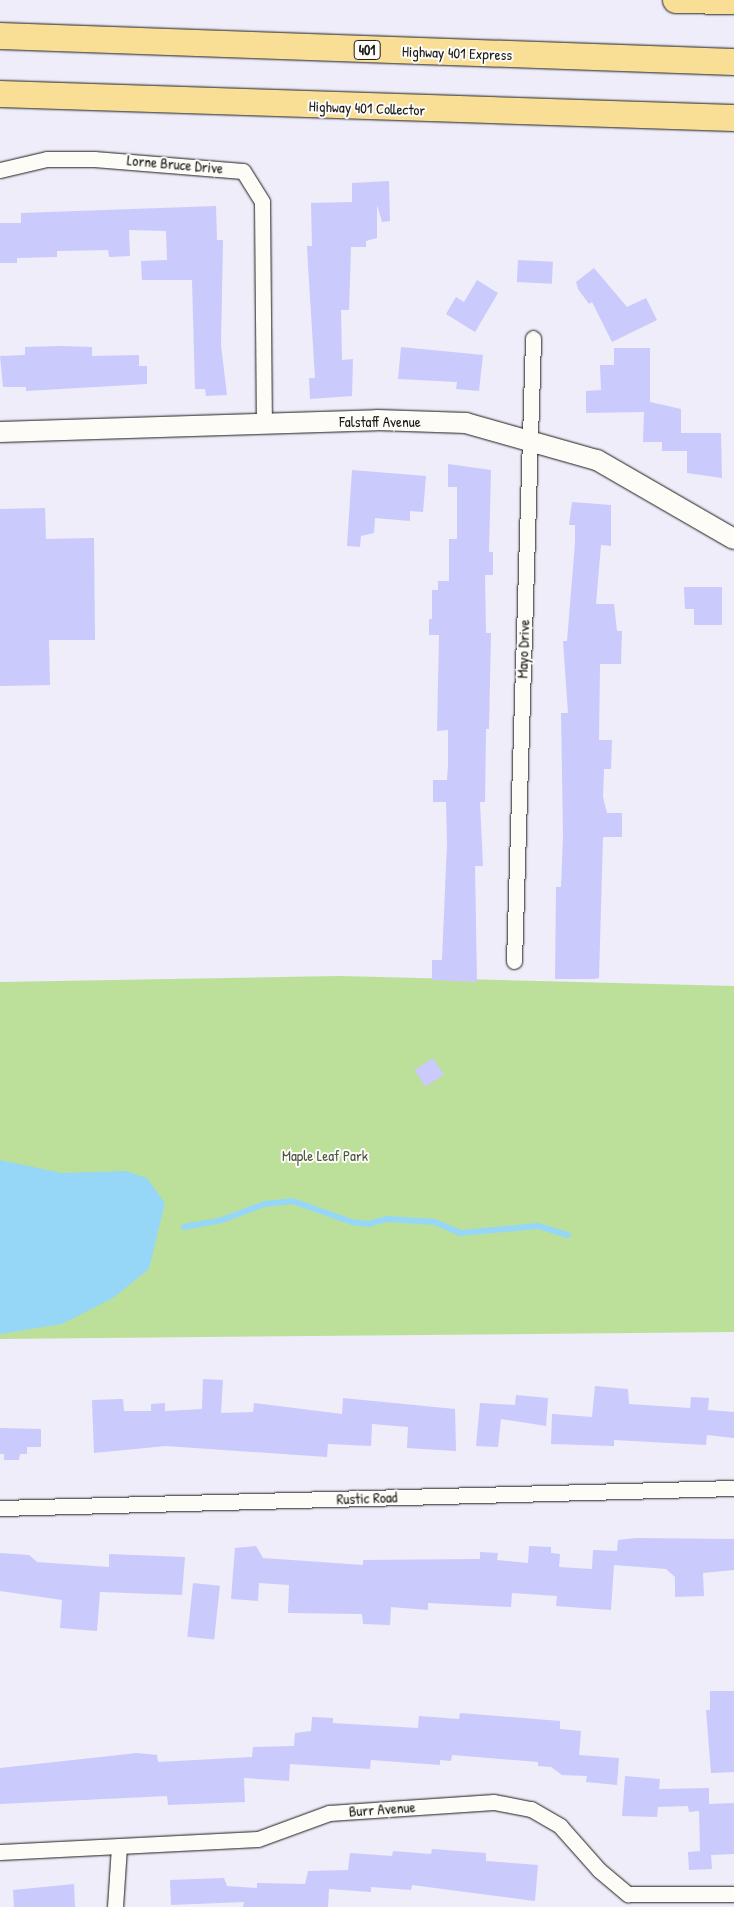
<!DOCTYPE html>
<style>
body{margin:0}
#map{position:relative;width:734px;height:1907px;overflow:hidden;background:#eeedf9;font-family:"Patrick Hand",sans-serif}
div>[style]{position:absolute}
.green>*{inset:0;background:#bce09a}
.water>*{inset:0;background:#96d7f8}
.stream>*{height:5.5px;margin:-2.75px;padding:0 2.75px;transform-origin:2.75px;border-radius:2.75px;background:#96d7f8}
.building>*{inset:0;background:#cacafd;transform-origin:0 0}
.roads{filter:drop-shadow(0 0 1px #1c1c1c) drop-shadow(0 0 1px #1c1c1c)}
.street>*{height:15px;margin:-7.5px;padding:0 7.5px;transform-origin:7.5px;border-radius:7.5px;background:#fdfcf7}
.secondary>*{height:20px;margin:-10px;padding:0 10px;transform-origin:10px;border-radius:10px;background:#fdfcf7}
.highway>*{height:26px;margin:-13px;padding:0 13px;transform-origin:13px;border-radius:13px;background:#f9df96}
span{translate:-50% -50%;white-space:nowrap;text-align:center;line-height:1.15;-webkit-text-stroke:4px #fdfcf7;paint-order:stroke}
.shield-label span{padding:1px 4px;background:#fdfcf7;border:1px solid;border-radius:4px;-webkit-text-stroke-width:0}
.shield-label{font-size:14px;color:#1c1c1c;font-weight:700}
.street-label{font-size:15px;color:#1c1c1c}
.park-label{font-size:15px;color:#4c5742}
</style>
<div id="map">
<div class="green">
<i style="clip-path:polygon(339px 976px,734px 986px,734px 1332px,0 1339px,0 982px)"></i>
</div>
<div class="water">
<i style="clip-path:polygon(0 1160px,62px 1173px,125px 1171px,147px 1178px,165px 1203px,149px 1269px,113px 1298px,62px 1324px,0 1334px)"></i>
</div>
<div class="stream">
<i style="left:184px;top:1227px;width:36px;rotate:-10deg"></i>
<i style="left:219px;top:1221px;width:49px;rotate:-20.3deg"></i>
<i style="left:265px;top:1204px;width:28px;rotate:-6deg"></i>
<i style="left:293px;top:1201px;width:63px;rotate:19.6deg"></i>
<i style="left:352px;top:1222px;width:17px;rotate:7deg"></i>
<i style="left:369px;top:1224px;width:19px;rotate:-16deg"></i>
<i style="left:387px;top:1219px;width:48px;rotate:3.6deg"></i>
<i style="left:435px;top:1222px;width:28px;rotate:23deg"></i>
<i style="left:461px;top:1233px;width:77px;rotate:-5.2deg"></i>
<i style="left:538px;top:1226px;width:31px;rotate:17deg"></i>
</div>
<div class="building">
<i style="clip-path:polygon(389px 181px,390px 221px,382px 222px,377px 205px,377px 238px,366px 241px,366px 247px,351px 247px,349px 310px,341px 310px,342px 360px,353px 359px,352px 396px,310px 399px,309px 378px,315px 378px,308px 265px,307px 246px,312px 246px,311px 203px,352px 202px,352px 183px)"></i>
<i style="clip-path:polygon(216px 206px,217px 240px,223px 240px,221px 345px,227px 395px,206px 396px,205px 389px,195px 389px,192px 280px,142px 280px,141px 261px,167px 260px,166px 231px,129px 230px,130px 256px,109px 257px,108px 250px,57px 251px,57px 257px,17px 258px,17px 263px,0 263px,0 223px,21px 223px,21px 213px)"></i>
<i style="left:518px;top:260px;width:35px;height:22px;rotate:3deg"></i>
<i style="clip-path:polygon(594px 268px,627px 307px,646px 298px,657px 320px,612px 342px,592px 302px,589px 304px,578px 289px,576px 282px)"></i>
<i style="clip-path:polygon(477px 280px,498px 293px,475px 332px,446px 314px,456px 297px,464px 302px)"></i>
<i style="clip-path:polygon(61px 346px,92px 347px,92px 356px,139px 355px,139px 366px,147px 366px,147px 384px,26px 391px,26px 387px,3px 387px,0 356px,25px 355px,25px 347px)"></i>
<i style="clip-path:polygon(401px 347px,483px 355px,479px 391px,456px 389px,457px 382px,398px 379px)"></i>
<i style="clip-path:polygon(614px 348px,650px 348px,650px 402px,681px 409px,681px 433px,721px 433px,722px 478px,687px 473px,687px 451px,662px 451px,662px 442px,643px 442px,644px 412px,586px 413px,586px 391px,601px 390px,600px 365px,614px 365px)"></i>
<i style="clip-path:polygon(448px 464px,491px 470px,489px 552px,493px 552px,493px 575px,485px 575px,486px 633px,491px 633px,489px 729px,486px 729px,485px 802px,480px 802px,483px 866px,475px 866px,477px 982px,432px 980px,432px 960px,442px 960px,447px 843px,446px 802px,433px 802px,433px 780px,447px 780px,448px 766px,448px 730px,437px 731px,439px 635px,429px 635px,429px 619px,432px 619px,432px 590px,438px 590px,438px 581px,449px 581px,449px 539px,457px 539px,457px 487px,448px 487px)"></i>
<i style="clip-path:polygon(352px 470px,426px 476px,423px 512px,410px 511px,410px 521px,375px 518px,374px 533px,361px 536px,360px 547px,347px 546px)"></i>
<i style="clip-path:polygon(572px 502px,611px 505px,611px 546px,601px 545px,596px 604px,614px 604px,617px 631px,622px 631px,621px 664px,600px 664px,599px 740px,612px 740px,611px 769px,604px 769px,603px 797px,607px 813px,622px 813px,622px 837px,603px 837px,599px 978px,594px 979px,555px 979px,556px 887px,561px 887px,563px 836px,561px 713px,568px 713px,563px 641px,567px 641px,575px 543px,575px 525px,569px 525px)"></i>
<i style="clip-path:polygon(45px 508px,46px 539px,94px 538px,95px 640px,49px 640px,50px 685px,0 686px,0 509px)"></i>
<i style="clip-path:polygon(684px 587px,722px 587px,722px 625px,694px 625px,694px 609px,685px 609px)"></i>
<i style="left:433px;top:1058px;width:20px;height:22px;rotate:57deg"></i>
<i style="clip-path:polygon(203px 1379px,223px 1380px,221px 1413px,253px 1412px,254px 1403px,342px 1414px,343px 1398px,455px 1409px,456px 1451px,407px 1448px,408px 1427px,372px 1424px,371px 1446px,328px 1444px,327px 1457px,166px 1446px,94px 1453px,92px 1400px,123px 1399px,124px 1411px,151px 1411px,151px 1404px,165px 1403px,165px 1411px,202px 1409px)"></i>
<i style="clip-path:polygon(595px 1386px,628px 1389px,629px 1404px,690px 1408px,691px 1397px,709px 1398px,708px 1410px,734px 1412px,734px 1438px,707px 1435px,706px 1445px,614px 1440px,614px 1446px,551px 1444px,552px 1414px,592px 1417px)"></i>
<i style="clip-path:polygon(516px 1395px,548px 1398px,546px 1426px,501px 1419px,498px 1447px,476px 1446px,480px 1403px,515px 1405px)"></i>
<i style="clip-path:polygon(0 1428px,41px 1429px,41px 1447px,27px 1447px,27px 1454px,20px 1454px,19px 1460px,4px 1460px,4px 1454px,0 1454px)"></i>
<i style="clip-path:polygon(636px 1538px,734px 1539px,734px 1570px,703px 1573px,704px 1596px,675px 1597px,675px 1577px,666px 1569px,614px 1565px,611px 1610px,556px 1606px,557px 1596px,512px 1593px,511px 1607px,428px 1603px,428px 1610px,391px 1607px,390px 1625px,363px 1624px,362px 1614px,288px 1613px,289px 1585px,259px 1583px,258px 1601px,231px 1599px,235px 1548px,256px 1546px,263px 1558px,363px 1565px,363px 1560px,480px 1559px,480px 1552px,498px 1553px,497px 1560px,528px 1563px,529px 1546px,551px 1547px,551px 1553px,560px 1554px,559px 1567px,592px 1569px,593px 1550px,617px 1551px,618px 1540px)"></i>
<i style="clip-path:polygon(0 1553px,29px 1555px,37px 1562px,109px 1567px,109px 1554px,185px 1557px,182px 1595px,100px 1592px,97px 1631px,60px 1628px,62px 1600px,0 1591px)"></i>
<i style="left:193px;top:1583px;width:27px;height:54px;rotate:6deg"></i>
<i style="clip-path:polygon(710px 1691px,734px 1691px,734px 1772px,711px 1773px,706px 1710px,710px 1710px)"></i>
<i style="clip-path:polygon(460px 1713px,560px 1721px,560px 1729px,581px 1731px,579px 1755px,619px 1758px,617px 1785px,586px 1782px,587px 1776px,562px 1775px,551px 1767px,538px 1766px,538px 1762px,452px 1755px,451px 1761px,440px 1760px,440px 1765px,371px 1760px,370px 1769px,290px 1764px,289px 1781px,244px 1778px,245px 1802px,168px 1805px,167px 1796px,0 1804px,0 1768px,137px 1753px,157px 1755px,158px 1762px,252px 1757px,253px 1747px,294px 1746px,295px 1733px,311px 1731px,312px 1717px,333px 1718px,333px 1723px,418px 1728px,419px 1716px,459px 1719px)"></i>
<i style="clip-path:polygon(625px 1776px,660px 1779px,659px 1789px,709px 1788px,709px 1804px,734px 1803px,734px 1854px,711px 1855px,712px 1869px,689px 1870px,688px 1852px,700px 1851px,699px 1811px,689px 1812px,688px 1806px,658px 1807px,657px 1817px,622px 1816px)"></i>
<i style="clip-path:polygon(432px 1849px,486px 1853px,486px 1861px,538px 1865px,535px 1901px,412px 1885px,411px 1890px,371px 1887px,371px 1892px,329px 1889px,328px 1907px,243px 1907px,244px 1902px,171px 1905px,170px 1880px,224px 1878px,227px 1886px,257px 1888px,257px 1883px,305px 1884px,308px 1871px,348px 1870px,350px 1853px,392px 1856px,393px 1851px,431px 1854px)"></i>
<i style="clip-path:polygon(74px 1884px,75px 1907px,14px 1907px,13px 1890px)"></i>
</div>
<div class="roads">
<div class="street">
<i style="left:0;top:170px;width:48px;rotate:-13.2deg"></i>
<i style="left:47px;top:159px;width:47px"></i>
<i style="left:94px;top:159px;width:149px;rotate:4.6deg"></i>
<i style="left:243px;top:171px;width:36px;rotate:58deg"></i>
<i style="left:262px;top:202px;width:222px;rotate:89.5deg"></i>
<i style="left:514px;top:961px;width:623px;rotate:-88.25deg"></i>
<i style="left:0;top:1508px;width:734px;rotate:-1.56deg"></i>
<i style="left:0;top:1852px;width:258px;rotate:-2.9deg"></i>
<i style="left:258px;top:1839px;width:76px;rotate:-20.1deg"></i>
<i style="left:329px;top:1813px;width:165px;rotate:-3.8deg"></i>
<i style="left:494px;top:1802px;width:38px;rotate:11deg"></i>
<i style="left:531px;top:1809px;width:34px;rotate:30deg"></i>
<i style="left:560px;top:1826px;width:59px;rotate:48.4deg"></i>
<i style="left:599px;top:1870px;width:38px;rotate:40deg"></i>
<i style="left:628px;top:1894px;width:106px"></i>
<i style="left:115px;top:1907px;width:61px;rotate:-86.2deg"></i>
</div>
<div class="secondary">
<i style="left:0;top:432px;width:377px;rotate:-1.8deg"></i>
<i style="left:377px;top:420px;width:89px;rotate:1.9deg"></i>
<i style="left:466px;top:423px;width:136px;rotate:15.8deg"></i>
<i style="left:597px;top:460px;width:158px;rotate:30deg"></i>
</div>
<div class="highway">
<i style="left:676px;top:0;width:58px;rotate:1deg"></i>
<i style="left:0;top:36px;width:734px;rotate:2.03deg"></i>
<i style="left:0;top:94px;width:734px;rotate:1.87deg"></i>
</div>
</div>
<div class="shield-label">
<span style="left:367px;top:50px">401</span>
</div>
<div class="street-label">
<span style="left:457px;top:53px;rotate:2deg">Highway 401 Express</span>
<span style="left:367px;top:108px;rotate:2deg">Highway 401 Collector</span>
<span style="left:175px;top:164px;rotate:5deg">Lorne Bruce Drive</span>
<span style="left:380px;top:422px">Falstaff Avenue</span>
<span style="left:523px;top:649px;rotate:-88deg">Mayo Drive</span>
<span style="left:367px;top:1498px;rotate:-2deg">Rustic Road</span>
<span style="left:382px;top:1809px;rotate:-4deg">Burr Avenue</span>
</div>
<div class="park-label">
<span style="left:325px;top:1156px">Maple Leaf Park</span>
</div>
</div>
